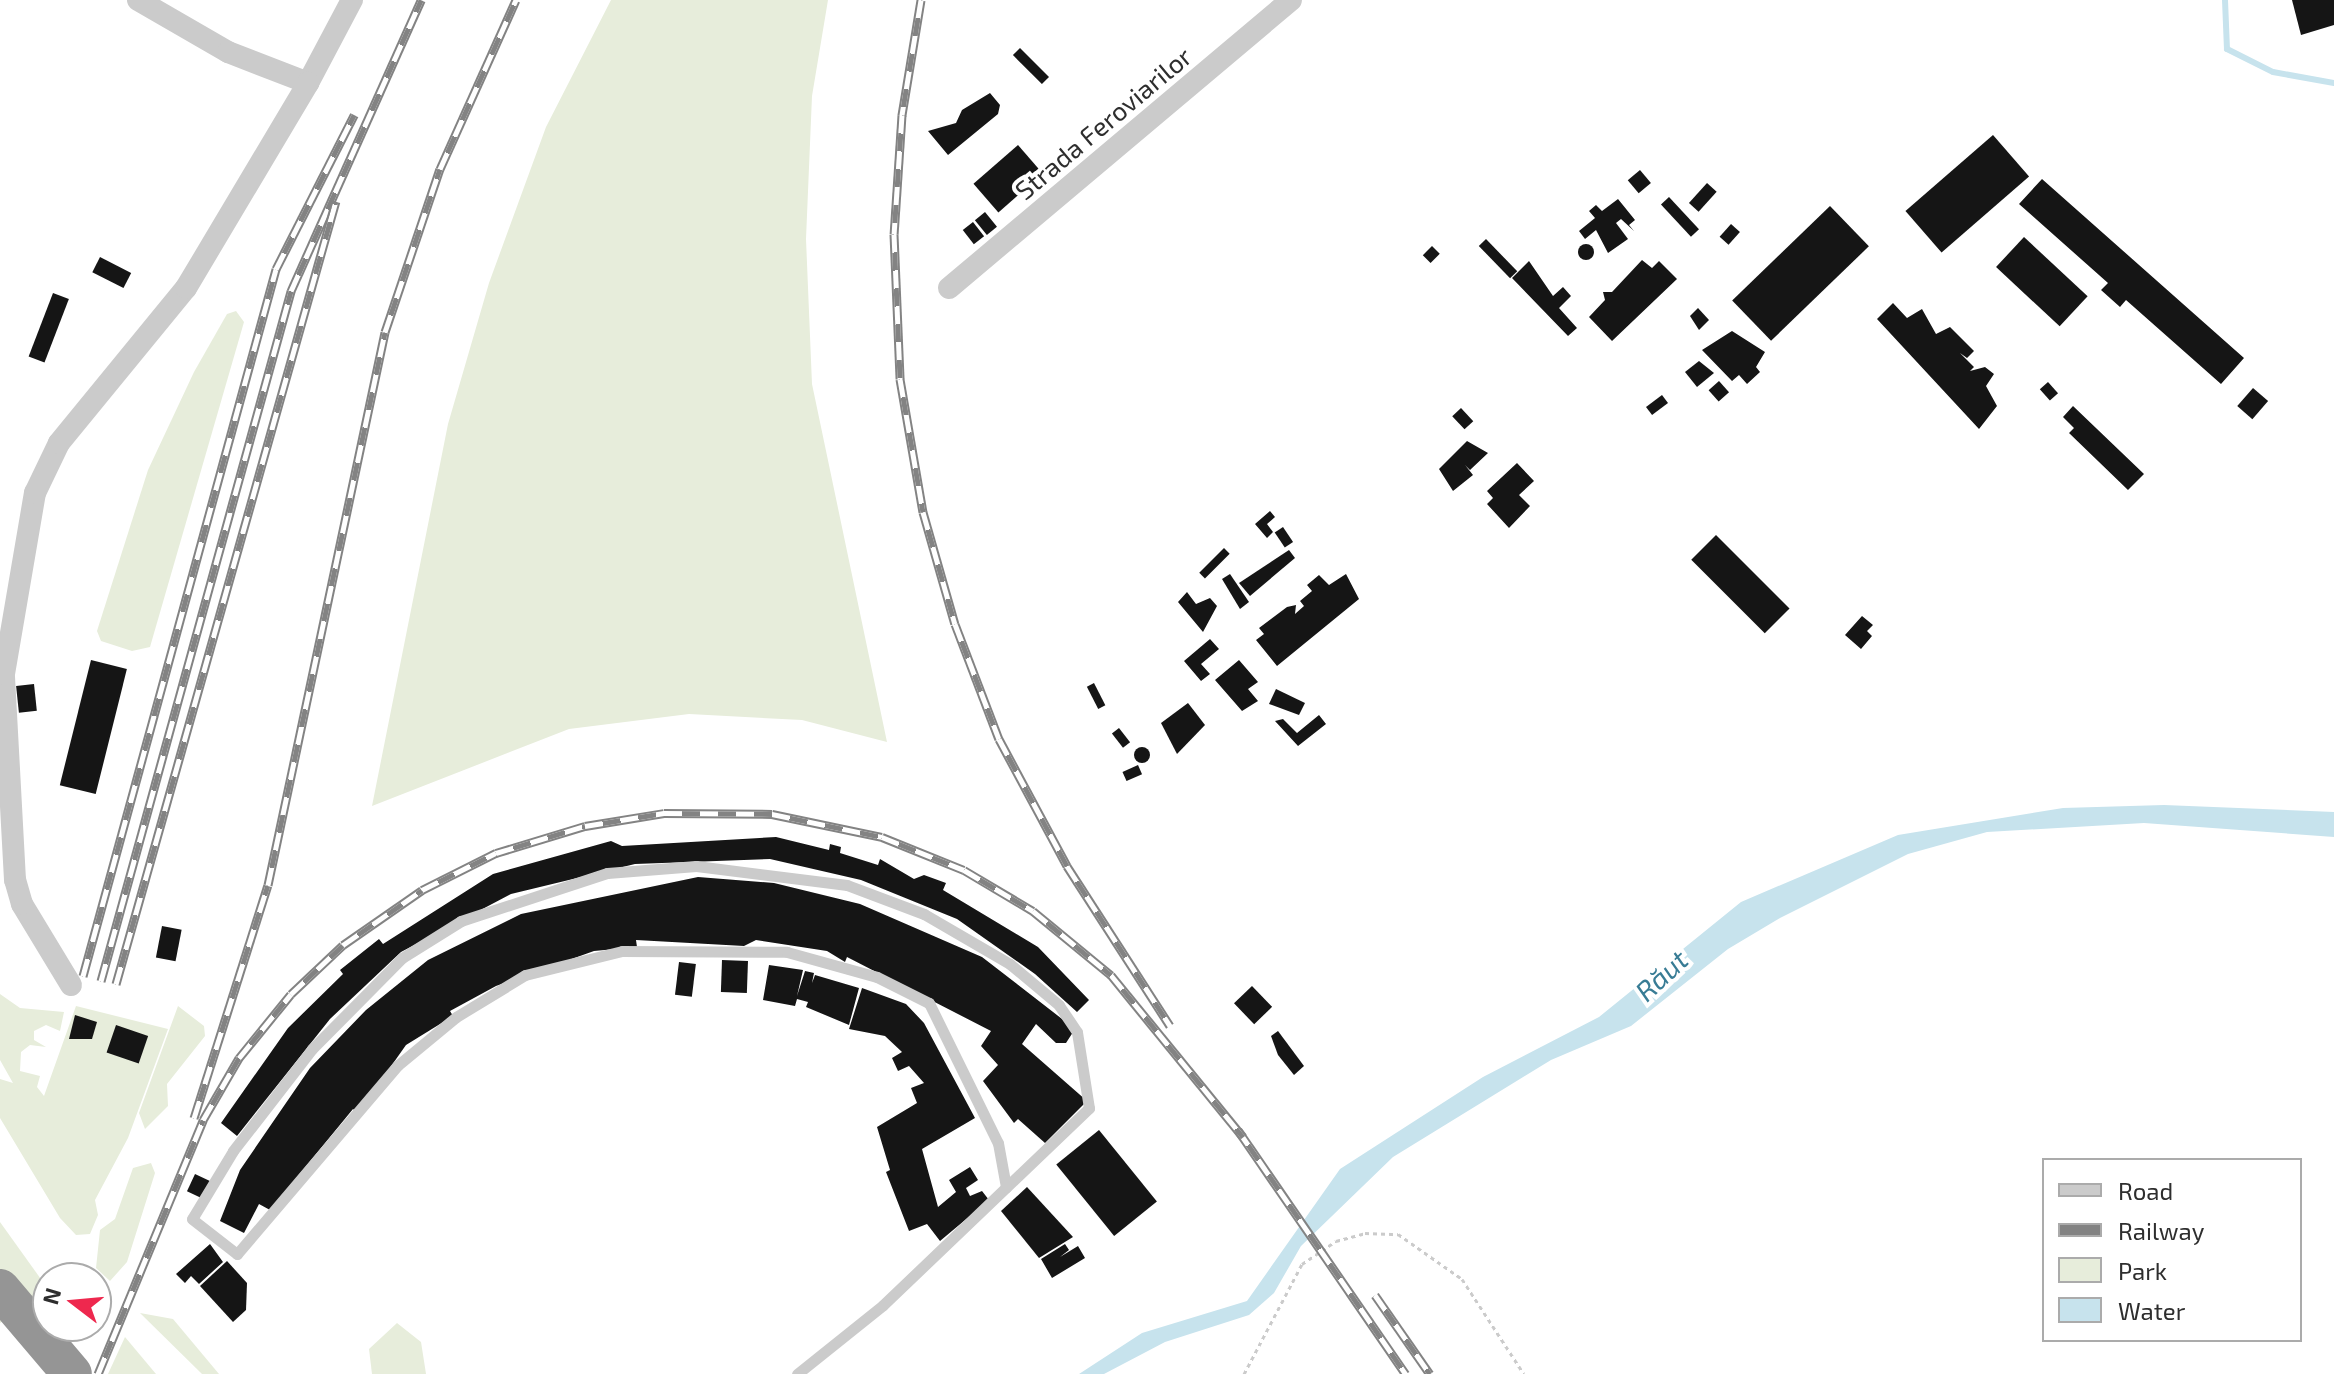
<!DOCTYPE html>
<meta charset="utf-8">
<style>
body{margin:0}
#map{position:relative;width:2334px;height:1374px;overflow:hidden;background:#fff;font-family:"Exo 2",sans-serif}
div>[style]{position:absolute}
.green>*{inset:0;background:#e7eddb}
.water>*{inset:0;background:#c7e3ed}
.stream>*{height:6px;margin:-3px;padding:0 3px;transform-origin:3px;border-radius:3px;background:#c7e3ed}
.building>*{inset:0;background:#151515;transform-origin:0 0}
.round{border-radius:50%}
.path>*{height:3px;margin-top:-1.5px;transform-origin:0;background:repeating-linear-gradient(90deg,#cbcbcb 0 4px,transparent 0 8px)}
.lane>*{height:11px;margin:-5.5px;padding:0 5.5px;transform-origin:5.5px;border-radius:5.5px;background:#cbcbcb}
.street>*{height:22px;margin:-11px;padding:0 11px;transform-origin:11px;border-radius:11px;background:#cbcbcb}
.highway>*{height:40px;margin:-20px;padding:0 20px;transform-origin:20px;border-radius:20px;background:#959595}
.rail>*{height:9px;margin-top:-4.5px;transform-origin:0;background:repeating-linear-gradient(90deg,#fff 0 18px,#838383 0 36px);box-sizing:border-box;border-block:2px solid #838383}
span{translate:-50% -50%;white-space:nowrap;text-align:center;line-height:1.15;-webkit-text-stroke:8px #fff;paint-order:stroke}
.street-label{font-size:26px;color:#2e2e2e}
.water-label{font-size:28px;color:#387c95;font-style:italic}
.legend{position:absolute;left:2042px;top:1158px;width:260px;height:184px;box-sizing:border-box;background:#fff;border:2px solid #ababab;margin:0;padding:10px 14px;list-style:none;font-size:24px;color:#2e2e2e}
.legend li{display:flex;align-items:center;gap:16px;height:40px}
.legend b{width:40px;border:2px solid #ababab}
.north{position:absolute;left:32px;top:1262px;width:80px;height:80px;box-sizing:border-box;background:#fff;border:2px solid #ababab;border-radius:50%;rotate:286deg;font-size:22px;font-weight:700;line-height:32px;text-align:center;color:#2e2e2e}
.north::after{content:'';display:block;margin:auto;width:28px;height:36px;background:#ee284e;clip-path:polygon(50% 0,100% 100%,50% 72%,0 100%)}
</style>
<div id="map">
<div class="green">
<i style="clip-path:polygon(611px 0,828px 0,812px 96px,806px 239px,812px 384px,887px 742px,802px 720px,689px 714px,569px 729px,372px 806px,448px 424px,489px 283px,546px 127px)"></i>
<i style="clip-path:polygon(236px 311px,244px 322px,150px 647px,132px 651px,101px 641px,97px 631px,148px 470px,194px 372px,227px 314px)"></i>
<i style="clip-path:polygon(0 994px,20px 1008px,64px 1012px,60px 1031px,46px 1025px,34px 1031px,34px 1040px,46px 1047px,30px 1045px,21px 1052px,20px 1071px,40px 1076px,37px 1087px,44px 1096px,76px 1006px,168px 1029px,128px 1138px,95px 1200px,98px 1215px,90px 1234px,76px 1235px,60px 1218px,0 1118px,0 1079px,13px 1083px,0 1060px)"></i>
<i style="clip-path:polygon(178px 1006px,204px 1026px,205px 1036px,167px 1084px,168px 1106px,145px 1129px,139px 1113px)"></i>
<i style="clip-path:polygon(151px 1163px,155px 1173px,127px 1262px,110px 1281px,96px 1268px,100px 1230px,115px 1219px,133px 1168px)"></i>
<i style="clip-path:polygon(0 1222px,48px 1289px,0 1323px)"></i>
<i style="clip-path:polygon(140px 1313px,173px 1319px,219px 1374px,202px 1374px)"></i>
<i style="clip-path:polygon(397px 1323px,421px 1342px,426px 1374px,372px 1374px,369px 1349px)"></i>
<i style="clip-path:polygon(125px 1337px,156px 1374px,108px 1374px)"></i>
</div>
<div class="water">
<i style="clip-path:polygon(2164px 805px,2334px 812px,2334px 837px,2144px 823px,1987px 832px,1908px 854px,1780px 918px,1728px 949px,1631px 1026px,1551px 1060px,1393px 1157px,1301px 1246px,1274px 1293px,1249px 1315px,1165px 1342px,1104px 1374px,1079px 1374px,1142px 1333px,1247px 1301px,1340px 1169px,1483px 1077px,1599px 1017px,1741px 902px,1898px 835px,2063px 808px)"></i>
</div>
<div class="stream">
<i style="left:2225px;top:0;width:49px;rotate:87.7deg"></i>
<i style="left:2227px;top:49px;width:51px;rotate:26.6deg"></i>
<i style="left:2273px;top:72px;width:62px;rotate:10.2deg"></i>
</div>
<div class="building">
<i style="clip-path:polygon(2292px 0,2334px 0,2334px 25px,2301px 35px)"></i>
<i style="left:1020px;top:48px;width:41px;height:10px;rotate:45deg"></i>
<i style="clip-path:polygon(990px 93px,1000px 105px,998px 114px,948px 155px,928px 131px,956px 123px,962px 110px)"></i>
<i style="left:1993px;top:135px;width:55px;height:116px;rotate:49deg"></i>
<i style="left:1018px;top:145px;width:38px;height:59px;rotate:49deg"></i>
<i style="left:1640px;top:170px;width:17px;height:16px;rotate:50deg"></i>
<i style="clip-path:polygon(2042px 179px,2244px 358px,2221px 384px,2126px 300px,2120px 307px,2101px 290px,2108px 283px,2019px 204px)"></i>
<i style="left:1707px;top:183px;width:13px;height:27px;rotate:42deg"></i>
<i style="left:1669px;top:197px;width:44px;height:11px;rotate:47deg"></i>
<i style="clip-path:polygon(1618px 199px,1635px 220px,1629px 225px,1634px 231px,1621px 219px,1616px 223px,1628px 239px,1608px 253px,1596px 230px,1585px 239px,1579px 231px,1595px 218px,1589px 211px,1596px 205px,1602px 211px)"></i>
<i style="left:1830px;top:206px;width:56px;height:136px;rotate:46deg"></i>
<i style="left:985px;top:212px;width:19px;height:13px;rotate:51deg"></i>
<i style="left:973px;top:222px;width:18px;height:13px;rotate:52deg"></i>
<i style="left:1731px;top:224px;width:12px;height:17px;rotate:42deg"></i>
<i style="left:2024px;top:237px;width:87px;height:41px;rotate:43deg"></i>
<i style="left:1486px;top:239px;width:45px;height:10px;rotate:46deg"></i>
<i class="round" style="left:1578px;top:244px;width:16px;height:16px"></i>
<i style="left:1432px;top:246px;width:11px;height:13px;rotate:45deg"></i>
<i style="left:100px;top:257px;width:35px;height:17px;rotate:27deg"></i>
<i style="clip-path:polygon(1642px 260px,1652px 268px,1659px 261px,1677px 279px,1612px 341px,1589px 317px,1605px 300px,1603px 292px,1612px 292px)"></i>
<i style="clip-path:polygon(1529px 261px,1553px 296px,1563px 287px,1571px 296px,1559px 308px,1577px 328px,1568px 336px,1512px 278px)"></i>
<i style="left:53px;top:293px;width:17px;height:68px;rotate:21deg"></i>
<i style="clip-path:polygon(1893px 303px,1907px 318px,1922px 309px,1936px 334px,1950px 327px,1974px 351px,1967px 358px,1960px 353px,1974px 367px,1970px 371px,1985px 367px,1994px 374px,1986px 386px,1997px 406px,1979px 429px,1877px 319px)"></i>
<i style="clip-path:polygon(1698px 308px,1709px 320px,1699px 330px,1690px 316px)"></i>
<i style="clip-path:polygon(1732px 331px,1765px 352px,1756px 367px,1760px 372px,1747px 384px,1739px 375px,1732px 381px,1702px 350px)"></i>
<i style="clip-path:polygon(1699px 361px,1714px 373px,1697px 387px,1685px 372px)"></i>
<i style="left:1719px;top:381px;width:15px;height:14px;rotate:48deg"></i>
<i style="left:2048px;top:382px;width:15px;height:11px;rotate:48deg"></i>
<i style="left:2253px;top:388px;width:20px;height:24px;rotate:41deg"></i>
<i style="left:1662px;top:395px;width:10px;height:20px;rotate:53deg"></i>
<i style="clip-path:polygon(2073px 406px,2144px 474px,2128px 490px,2069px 433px,2074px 428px,2063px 417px)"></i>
<i style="left:1461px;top:408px;width:18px;height:12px;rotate:47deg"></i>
<i style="clip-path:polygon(1467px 441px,1488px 453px,1470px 470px,1465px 465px,1473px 475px,1453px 491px,1439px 469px)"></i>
<i style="clip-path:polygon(1517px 463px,1534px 481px,1519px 495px,1530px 506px,1509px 528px,1487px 504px,1493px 498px,1487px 491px)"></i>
<i style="clip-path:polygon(1270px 511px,1275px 517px,1267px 524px,1273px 532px,1267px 538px,1255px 524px)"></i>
<i style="left:1283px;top:527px;width:18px;height:10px;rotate:56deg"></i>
<i style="left:1716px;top:535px;width:104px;height:35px;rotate:45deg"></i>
<i style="left:1224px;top:548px;width:8px;height:35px;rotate:45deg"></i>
<i style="clip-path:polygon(1289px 550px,1295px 558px,1250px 596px,1239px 583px)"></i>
<i style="clip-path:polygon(1230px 574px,1249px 602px,1240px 609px,1222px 579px)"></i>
<i style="clip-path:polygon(1346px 574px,1359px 599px,1277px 666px,1256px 640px,1264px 634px,1259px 628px,1287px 607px,1296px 605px,1295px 614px,1304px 606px,1300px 601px,1312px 591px,1307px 585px,1319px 575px,1329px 585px)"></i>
<i style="clip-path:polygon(1187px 592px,1196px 604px,1210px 598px,1217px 606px,1203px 632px,1178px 602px)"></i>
<i style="clip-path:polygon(1862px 616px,1873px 625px,1867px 631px,1872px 636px,1861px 649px,1845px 635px)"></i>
<i style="clip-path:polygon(1210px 639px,1219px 649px,1201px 664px,1210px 674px,1201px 681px,1184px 661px)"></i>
<i style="left:91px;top:660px;width:37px;height:129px;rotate:14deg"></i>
<i style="clip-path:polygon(1239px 660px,1258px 682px,1248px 689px,1258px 701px,1242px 711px,1215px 680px)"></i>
<i style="left:1094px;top:683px;width:25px;height:8px;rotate:63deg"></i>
<i style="left:34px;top:684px;width:27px;height:18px;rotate:84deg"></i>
<i style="clip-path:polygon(1276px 689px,1305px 703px,1299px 715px,1269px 704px)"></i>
<i style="clip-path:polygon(1188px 703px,1205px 725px,1177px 754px,1161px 723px)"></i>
<i style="clip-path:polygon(1319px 715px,1326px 724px,1298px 746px,1275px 721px,1283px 719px,1297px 733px)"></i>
<i style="left:1119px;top:728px;width:18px;height:9px;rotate:52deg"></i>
<i class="round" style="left:1134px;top:747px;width:16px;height:16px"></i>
<i style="left:1138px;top:765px;width:10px;height:17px;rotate:66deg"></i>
<i style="clip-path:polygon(776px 837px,829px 850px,830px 844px,841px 847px,840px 853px,878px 865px,880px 859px,914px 879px,924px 875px,946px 883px,943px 890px,1038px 947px,1089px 1000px,1077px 1012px,1035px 974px,957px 919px,861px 880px,770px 859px,635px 864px,511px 894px,401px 952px,330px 1019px,237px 1136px,221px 1123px,288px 1028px,343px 974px,340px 970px,379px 939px,383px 944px,493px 874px,611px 841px,622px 846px)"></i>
<i style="clip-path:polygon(698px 877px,774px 883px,860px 904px,982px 957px,1075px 1029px,1066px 1043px,1056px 1043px,1036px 1024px,1022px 1044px,1087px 1101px,1045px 1143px,1018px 1119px,1014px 1123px,983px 1081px,998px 1065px,981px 1046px,991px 1031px,847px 957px,845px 962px,827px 951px,756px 940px,744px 946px,636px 940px,637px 947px,594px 951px,496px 986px,450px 1011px,453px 1016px,406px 1045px,358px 1113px,353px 1109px,270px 1210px,259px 1204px,244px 1233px,220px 1221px,240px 1170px,310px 1068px,366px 1010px,428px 960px,521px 914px)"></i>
<i style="left:162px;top:926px;width:20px;height:32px;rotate:11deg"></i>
<i style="left:722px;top:960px;width:26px;height:32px;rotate:2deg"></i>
<i style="left:679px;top:962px;width:17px;height:33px;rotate:7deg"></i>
<i style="clip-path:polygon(769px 965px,803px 970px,797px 996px,805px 971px,814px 973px,812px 983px,815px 975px,859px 988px,849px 1025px,806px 1007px,808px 1002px,797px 999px,795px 1006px,763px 1000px)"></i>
<i style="left:1252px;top:986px;width:29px;height:25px;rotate:46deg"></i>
<i style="clip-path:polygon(862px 988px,906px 1004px,924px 1023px,975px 1118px,922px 1149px,938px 1207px,956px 1192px,949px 1180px,970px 1167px,978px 1180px,966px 1188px,970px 1196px,982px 1191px,989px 1200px,940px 1241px,927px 1224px,909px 1231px,886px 1172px,890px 1170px,877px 1127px,917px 1103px,911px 1088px,924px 1083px,909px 1066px,898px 1071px,892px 1058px,902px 1052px,885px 1036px,849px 1029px)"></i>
<i style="clip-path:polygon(75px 1015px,97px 1022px,92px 1039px,69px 1039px)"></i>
<i style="left:116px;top:1025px;width:34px;height:29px;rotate:19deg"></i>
<i style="clip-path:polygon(1278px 1031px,1304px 1066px,1294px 1075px,1278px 1055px,1271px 1036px)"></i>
<i style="left:1099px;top:1130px;width:92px;height:55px;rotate:51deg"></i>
<i style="left:195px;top:1174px;width:17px;height:19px;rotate:25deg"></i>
<i style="clip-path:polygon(1027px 1187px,1073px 1237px,1039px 1258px,1001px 1211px)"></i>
<i style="clip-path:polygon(210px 1244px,223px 1262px,199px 1284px,191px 1276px,185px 1283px,176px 1274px)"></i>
<i style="clip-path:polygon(1065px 1244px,1069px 1250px,1060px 1257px,1078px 1246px,1085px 1258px,1052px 1278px,1041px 1259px)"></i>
<i style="clip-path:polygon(227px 1261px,247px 1283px,246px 1310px,233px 1322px,200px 1286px)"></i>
</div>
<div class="path">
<i style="left:1244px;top:1374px;width:124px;rotate:-62.2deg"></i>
<i style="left:1302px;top:1264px;width:41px;rotate:-34.1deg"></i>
<i style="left:1336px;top:1241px;width:30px;rotate:-15deg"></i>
<i style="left:1365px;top:1233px;width:33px;rotate:2deg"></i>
<i style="left:1398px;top:1234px;width:78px;rotate:35.1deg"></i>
<i style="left:1462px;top:1279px;width:113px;rotate:56.9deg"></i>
</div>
<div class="lane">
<i style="left:797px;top:1374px;width:110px;rotate:-38.7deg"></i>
<i style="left:883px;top:1305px;width:285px;rotate:-43.7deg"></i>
<i style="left:1089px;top:1108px;width:77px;rotate:-99deg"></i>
<i style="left:1077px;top:1032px;width:32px;rotate:-124deg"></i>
<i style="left:1059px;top:1005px;width:64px;rotate:-140.1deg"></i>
<i style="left:1010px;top:964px;width:99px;rotate:-149.8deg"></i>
<i style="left:924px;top:914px;width:82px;rotate:-159.4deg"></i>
<i style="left:847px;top:885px;width:152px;rotate:-172.8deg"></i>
<i style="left:696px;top:866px;width:89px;rotate:175.5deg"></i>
<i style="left:607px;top:873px;width:154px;rotate:161.8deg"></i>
<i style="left:461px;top:921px;width:70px;rotate:147.9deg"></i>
<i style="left:402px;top:958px;width:128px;rotate:134.7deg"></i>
<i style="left:312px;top:1049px;width:129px;rotate:127.8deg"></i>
<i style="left:233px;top:1151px;width:79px;rotate:121.1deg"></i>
<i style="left:192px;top:1219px;width:57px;rotate:37.9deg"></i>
<i style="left:237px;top:1254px;width:248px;rotate:-49.6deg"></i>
<i style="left:398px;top:1065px;width:75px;rotate:-39.6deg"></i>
<i style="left:456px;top:1017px;width:81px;rotate:-31.3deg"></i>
<i style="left:525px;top:975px;width:100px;rotate:-13.9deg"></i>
<i style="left:622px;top:951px;width:165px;rotate:0.3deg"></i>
<i style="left:787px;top:952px;width:93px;rotate:15.5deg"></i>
<i style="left:877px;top:977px;width:58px;rotate:26.6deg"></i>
<i style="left:929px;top:1003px;width:156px;rotate:63.8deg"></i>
<i style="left:998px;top:1143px;width:45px;rotate:79.7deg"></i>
</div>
<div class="street">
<i style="left:138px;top:0;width:104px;rotate:30deg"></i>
<i style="left:228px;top:52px;width:86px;rotate:21.2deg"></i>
<i style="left:308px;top:83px;width:94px;rotate:-62.1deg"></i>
<i style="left:949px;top:288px;width:447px;rotate:-40.1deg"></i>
<i style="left:71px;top:985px;width:95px;rotate:-121.2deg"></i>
<i style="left:22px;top:904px;width:25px;rotate:-106deg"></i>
<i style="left:15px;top:880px;width:206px;rotate:-93.1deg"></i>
<i style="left:4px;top:674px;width:184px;rotate:-80.3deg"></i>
<i style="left:35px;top:493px;width:55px;rotate:-64.4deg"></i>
<i style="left:59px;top:443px;width:200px;rotate:-50.7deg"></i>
<i style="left:186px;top:288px;width:239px;rotate:-59.2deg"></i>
</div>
<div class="highway">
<i style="left:0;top:1289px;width:111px;rotate:49.7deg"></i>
</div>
<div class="rail">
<i style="left:921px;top:0;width:117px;rotate:99.4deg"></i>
<i style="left:902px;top:115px;width:119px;rotate:93.8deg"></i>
<i style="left:894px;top:234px;width:145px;rotate:87.6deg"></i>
<i style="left:900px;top:379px;width:135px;rotate:80.2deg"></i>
<i style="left:923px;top:512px;width:116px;rotate:74.1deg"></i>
<i style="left:955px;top:624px;width:123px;rotate:69.1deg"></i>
<i style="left:999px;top:739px;width:144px;rotate:61.8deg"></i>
<i style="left:1067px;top:866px;width:190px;rotate:57.2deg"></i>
<i style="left:83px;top:976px;width:733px;rotate:-74.73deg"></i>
<i style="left:276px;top:269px;width:173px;rotate:-63.1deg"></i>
<i style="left:101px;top:981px;width:716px;rotate:-74.6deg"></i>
<i style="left:291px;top:291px;width:319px;rotate:-65.9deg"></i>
<i style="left:116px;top:984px;width:813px;rotate:-74.31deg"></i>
<i style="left:194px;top:1118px;width:244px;rotate:-72.4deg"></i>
<i style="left:268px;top:885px;width:565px;rotate:-78.05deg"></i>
<i style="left:385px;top:332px;width:172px;rotate:-71.4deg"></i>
<i style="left:440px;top:169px;width:185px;rotate:-65.8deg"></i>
<i style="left:1238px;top:1130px;width:296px;rotate:55.5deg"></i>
<i style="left:1375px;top:1295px;width:96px;rotate:55.2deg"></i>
<i style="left:98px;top:1374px;width:275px;rotate:-67.5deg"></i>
<i style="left:203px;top:1120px;width:72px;rotate:-59.9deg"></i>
<i style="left:239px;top:1058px;width:82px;rotate:-50.9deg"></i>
<i style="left:291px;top:994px;width:71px;rotate:-43.3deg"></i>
<i style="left:343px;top:945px;width:96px;rotate:-34.8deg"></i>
<i style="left:422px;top:890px;width:83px;rotate:-26.6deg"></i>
<i style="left:496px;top:853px;width:93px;rotate:-16.9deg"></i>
<i style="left:585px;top:826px;width:80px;rotate:-9.3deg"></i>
<i style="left:664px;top:813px;width:108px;rotate:0.5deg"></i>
<i style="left:772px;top:814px;width:112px;rotate:11.8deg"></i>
<i style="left:882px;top:837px;width:88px;rotate:21.9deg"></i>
<i style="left:964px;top:870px;width:80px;rotate:30.7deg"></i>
<i style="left:1033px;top:911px;width:101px;rotate:39.4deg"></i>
<i style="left:1111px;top:975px;width:209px;rotate:50.8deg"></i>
</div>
<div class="street-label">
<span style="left:1103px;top:123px;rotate:-40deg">Strada Feroviarilor</span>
</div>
<div class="water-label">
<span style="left:1661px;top:975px;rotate:-43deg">Răut</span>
</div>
<ul class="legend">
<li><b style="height:10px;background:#cbcbcb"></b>Road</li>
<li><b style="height:10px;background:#838383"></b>Railway</li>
<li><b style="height:22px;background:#e7eddb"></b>Park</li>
<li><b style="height:22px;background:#c7e3ed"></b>Water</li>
</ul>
<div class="north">N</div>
</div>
